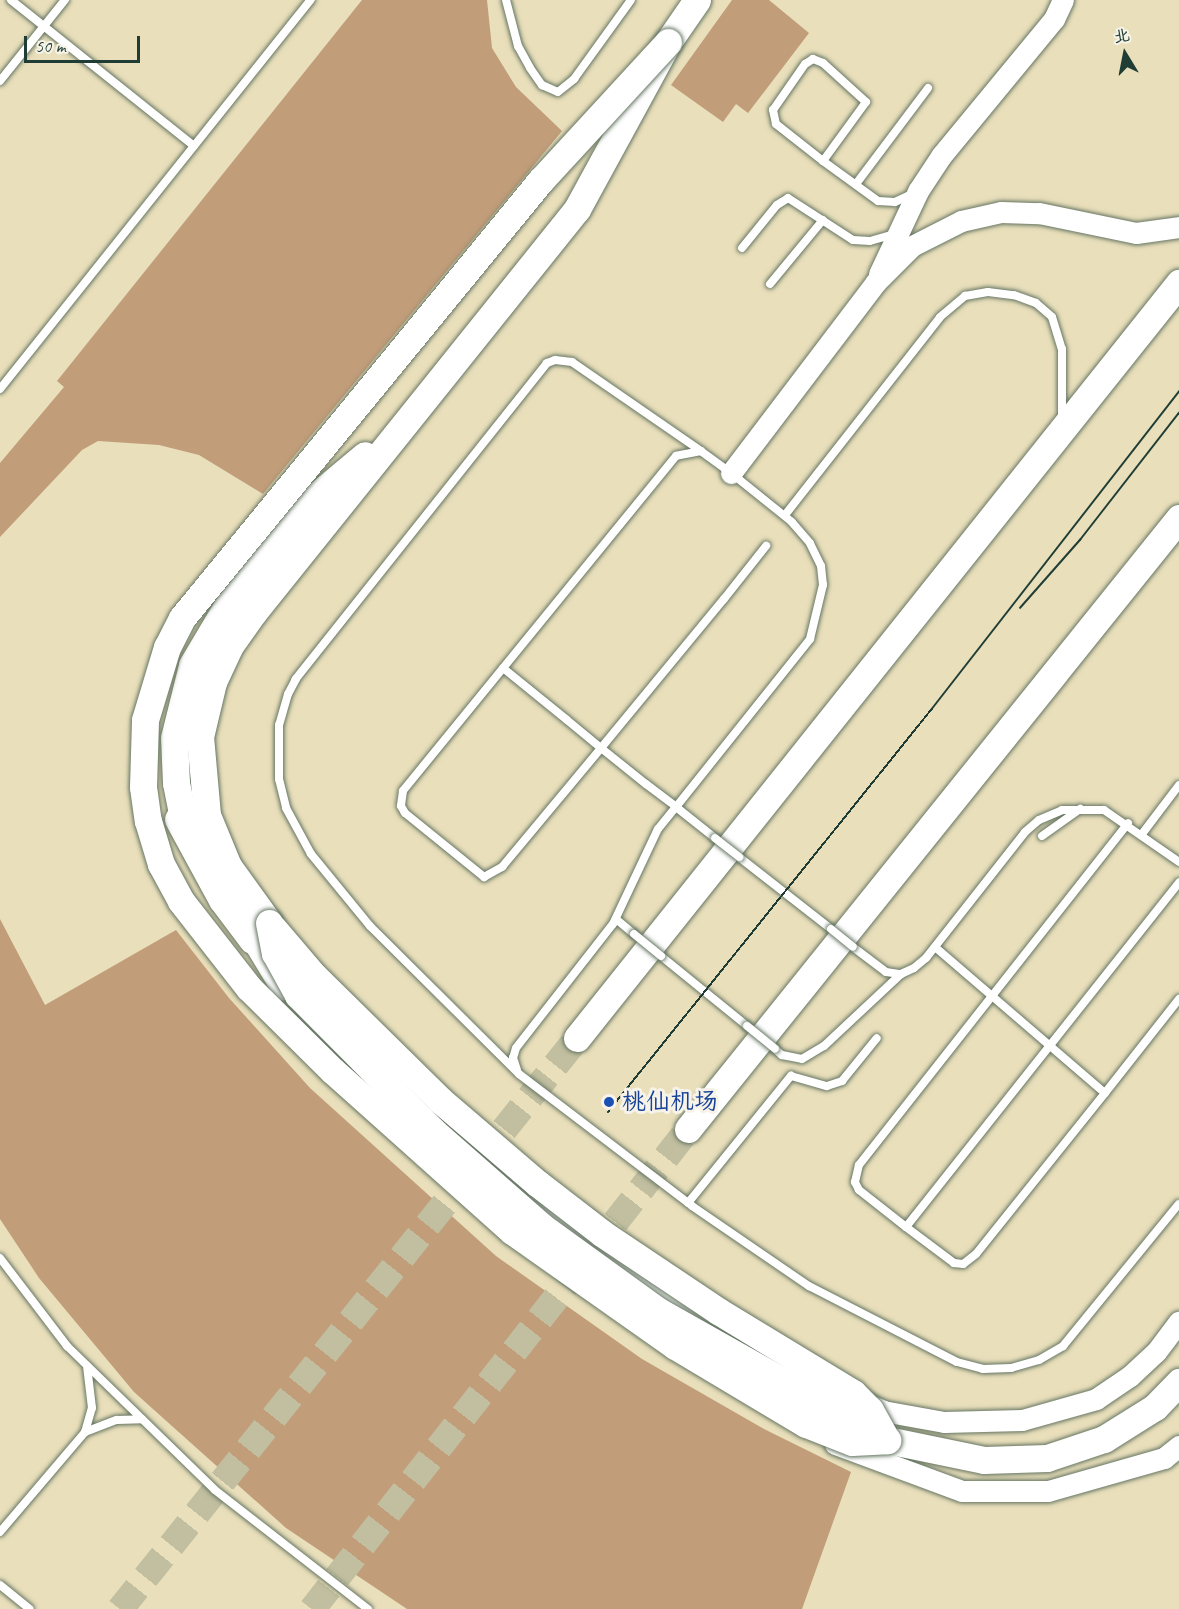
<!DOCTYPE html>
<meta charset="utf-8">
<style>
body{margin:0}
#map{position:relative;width:1179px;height:1609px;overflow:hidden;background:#e9dfbb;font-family:Caveat,"LXGW WenKai TC",sans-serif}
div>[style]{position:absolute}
.building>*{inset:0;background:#c19d7a}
.highway-tunnel>*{height:27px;margin-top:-13.5px;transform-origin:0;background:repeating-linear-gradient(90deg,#c1bfa0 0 27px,transparent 0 41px)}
.roads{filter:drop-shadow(0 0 2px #667663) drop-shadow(0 0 2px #667663)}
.lane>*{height:8px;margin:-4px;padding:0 4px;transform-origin:4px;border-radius:4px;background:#fff}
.secondary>*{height:21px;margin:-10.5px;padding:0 10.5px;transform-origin:10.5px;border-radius:10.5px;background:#fff}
.highway>*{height:27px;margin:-13.5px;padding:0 13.5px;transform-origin:13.5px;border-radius:13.5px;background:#fff}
.tram>*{height:1.5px;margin:-0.75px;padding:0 0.75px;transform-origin:0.75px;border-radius:0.75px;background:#1f3d34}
.bridges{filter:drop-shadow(0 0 2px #667663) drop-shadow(0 0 2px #667663)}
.lane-bridge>*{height:8px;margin:-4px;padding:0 4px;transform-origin:4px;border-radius:4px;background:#fff}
.highway-bridge>*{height:27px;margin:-13.5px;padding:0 13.5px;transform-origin:13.5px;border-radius:13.5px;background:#fff}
.dots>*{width:16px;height:16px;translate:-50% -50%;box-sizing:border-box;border:3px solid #f7f3e8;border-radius:50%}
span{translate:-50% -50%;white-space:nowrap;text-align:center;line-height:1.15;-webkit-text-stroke:6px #f7f3e8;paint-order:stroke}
.transit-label{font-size:24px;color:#164399}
.left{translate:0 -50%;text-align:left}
.north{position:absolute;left:1095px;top:24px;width:60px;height:60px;-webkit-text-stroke:4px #f7f3e8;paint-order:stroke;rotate:350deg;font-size:16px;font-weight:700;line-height:24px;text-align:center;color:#1f3d34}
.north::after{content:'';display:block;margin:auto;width:21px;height:27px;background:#1f3d34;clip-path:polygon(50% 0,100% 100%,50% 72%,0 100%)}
.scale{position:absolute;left:24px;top:36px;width:116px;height:27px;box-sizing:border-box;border:3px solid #1f3d34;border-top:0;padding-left:8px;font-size:18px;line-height:21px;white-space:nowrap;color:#1f3d34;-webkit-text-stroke:4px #f7f3e8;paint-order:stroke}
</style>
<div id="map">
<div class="building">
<i style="clip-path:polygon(362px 0,487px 0,492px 48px,516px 87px,562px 131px,263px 494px,199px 455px,159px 445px,98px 441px,82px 450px,0 537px,0 463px,64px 387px,57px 381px)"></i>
<i style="clip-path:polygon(732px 0,769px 0,809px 33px,748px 113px,736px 104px,723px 122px,671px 85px)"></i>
<i style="clip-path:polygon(0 919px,45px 1005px,176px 930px,229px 998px,310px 1088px,496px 1256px,642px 1359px,764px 1429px,851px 1472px,802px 1609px,407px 1609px,286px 1528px,134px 1392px,39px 1278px,0 1219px)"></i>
</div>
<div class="highway-tunnel">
<i style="left:120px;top:1609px;width:731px;rotate:-51.33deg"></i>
<i style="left:312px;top:1609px;width:610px;rotate:-51.93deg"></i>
</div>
<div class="roads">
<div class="lane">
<i style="left:11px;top:0;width:234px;rotate:38.6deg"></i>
<i style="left:506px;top:0;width:48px;rotate:75.4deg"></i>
<i style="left:518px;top:46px;width:25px;rotate:61deg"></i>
<i style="left:530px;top:68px;width:21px;rotate:55deg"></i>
<i style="left:542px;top:85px;width:17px;rotate:24deg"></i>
<i style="left:558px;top:92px;width:21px;rotate:-39deg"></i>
<i style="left:574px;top:79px;width:97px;rotate:-54.2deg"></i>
<i style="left:0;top:81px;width:104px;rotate:-51.3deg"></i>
<i style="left:823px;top:161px;width:73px;rotate:-53.9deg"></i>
<i style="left:866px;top:102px;width:58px;rotate:-137.8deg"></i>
<i style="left:823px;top:63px;width:11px;rotate:-158deg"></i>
<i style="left:813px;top:59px;width:9px;rotate:148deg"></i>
<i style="left:805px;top:64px;width:56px;rotate:124.8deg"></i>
<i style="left:773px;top:110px;width:14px;rotate:78deg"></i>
<i style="left:776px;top:124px;width:60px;rotate:38.2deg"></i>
<i style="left:823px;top:161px;width:68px;rotate:36deg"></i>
<i style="left:878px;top:201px;width:17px;rotate:3deg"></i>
<i style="left:895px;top:202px;width:19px;rotate:-25deg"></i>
<i style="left:856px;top:184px;width:120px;rotate:-53.1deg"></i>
<i style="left:742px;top:248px;width:55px;rotate:-50.9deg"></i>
<i style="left:777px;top:205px;width:13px;rotate:-32deg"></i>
<i style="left:788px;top:198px;width:77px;rotate:32.9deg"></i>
<i style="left:853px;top:240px;width:17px;rotate:3deg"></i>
<i style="left:870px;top:241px;width:26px;rotate:-16deg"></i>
<i style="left:770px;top:284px;width:83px;rotate:-50.4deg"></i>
<i style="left:0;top:389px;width:498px;rotate:-51.4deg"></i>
<i style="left:701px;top:451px;width:157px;rotate:-145.4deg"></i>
<i style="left:572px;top:362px;width:17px;rotate:-173deg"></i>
<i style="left:555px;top:360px;width:9px;rotate:159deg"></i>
<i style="left:547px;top:363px;width:404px;rotate:128.5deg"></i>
<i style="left:296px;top:679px;width:17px;rotate:118deg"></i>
<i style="left:288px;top:694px;width:32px;rotate:106deg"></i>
<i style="left:279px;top:725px;width:54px;rotate:90deg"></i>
<i style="left:279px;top:779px;width:30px;rotate:76deg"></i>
<i style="left:286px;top:808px;width:52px;rotate:61.5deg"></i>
<i style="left:311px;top:854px;width:93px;rotate:50.7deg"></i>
<i style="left:370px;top:926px;width:210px;rotate:44.8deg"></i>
<i style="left:519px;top:1074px;width:218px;rotate:37.3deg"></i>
<i style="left:692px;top:1206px;width:142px;rotate:34.4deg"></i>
<i style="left:809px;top:1286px;width:166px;rotate:27.2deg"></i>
<i style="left:957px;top:1362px;width:27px;rotate:15deg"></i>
<i style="left:983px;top:1369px;width:28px;rotate:-2deg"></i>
<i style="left:1011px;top:1368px;width:29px;rotate:-16deg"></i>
<i style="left:1039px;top:1360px;width:28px;rotate:-30deg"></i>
<i style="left:1063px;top:1346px;width:183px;rotate:-50.8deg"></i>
<i style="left:785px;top:515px;width:251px;rotate:-51.9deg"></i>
<i style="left:940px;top:317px;width:33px;rotate:-40deg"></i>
<i style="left:965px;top:296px;width:23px;rotate:-10deg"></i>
<i style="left:988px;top:292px;width:26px;rotate:7deg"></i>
<i style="left:1014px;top:295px;width:23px;rotate:20deg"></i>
<i style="left:1036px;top:303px;width:21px;rotate:41deg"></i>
<i style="left:1052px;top:317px;width:34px;rotate:73deg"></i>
<i style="left:1062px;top:349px;width:68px;rotate:90deg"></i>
<i style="left:503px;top:668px;width:82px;rotate:39.1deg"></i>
<i style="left:567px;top:720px;width:44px;rotate:39.5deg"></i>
<i style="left:601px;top:748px;width:58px;rotate:38.7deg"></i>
<i style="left:646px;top:784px;width:38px;rotate:37deg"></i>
<i style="left:676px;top:807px;width:215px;rotate:-51.4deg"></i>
<i style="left:810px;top:639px;width:56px;rotate:-76.5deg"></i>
<i style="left:823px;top:585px;width:19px;rotate:-96deg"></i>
<i style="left:821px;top:566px;width:25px;rotate:-116deg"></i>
<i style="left:810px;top:543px;width:28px;rotate:-131deg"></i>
<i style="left:792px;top:522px;width:78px;rotate:-141.2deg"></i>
<i style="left:731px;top:473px;width:37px;rotate:-144deg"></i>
<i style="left:701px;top:451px;width:25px;rotate:169deg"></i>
<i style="left:676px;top:456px;width:432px;rotate:129.2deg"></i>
<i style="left:403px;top:791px;width:15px;rotate:98deg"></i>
<i style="left:401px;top:806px;width:8px;rotate:60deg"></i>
<i style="left:405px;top:813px;width:102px;rotate:39deg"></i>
<i style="left:484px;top:877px;width:21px;rotate:-29deg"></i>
<i style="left:502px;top:867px;width:155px;rotate:-50.2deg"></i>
<i style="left:601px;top:748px;width:193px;rotate:-50.5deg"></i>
<i style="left:724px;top:599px;width:68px;rotate:-51.6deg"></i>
<i style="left:1142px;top:834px;width:61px;rotate:-52.9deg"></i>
<i style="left:1042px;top:836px;width:47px;rotate:-35.4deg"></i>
<i style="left:739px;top:857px;width:117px;rotate:38deg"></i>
<i style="left:616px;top:919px;width:23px;rotate:40deg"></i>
<i style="left:853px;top:947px;width:41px;rotate:37.1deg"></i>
<i style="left:886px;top:972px;width:15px;rotate:8deg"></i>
<i style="left:901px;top:974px;width:14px;rotate:-25deg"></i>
<i style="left:914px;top:968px;width:16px;rotate:-40deg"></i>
<i style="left:926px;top:958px;width:160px;rotate:-51.8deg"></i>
<i style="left:1025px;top:832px;width:18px;rotate:-41deg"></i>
<i style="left:1039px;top:820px;width:25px;rotate:-23deg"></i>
<i style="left:1062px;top:810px;width:42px"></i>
<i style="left:1104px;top:810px;width:91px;rotate:34.7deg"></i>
<i style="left:935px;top:947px;width:224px;rotate:40.7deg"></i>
<i style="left:1105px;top:1093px;width:120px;rotate:-51.8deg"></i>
<i style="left:661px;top:956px;width:111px;rotate:39.1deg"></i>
<i style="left:775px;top:1049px;width:9px;rotate:41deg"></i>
<i style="left:782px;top:1055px;width:20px;rotate:11deg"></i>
<i style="left:802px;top:1059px;width:26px;rotate:-31deg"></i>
<i style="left:824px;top:1046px;width:105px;rotate:-43.1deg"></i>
<i style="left:517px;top:1070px;width:13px;rotate:-108deg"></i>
<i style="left:513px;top:1058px;width:10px;rotate:-73deg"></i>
<i style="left:516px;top:1048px;width:157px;rotate:-52deg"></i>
<i style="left:613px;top:924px;width:105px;rotate:-64.7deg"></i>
<i style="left:658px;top:829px;width:28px;rotate:-51deg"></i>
<i style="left:676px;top:807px;width:50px;rotate:38.5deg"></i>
<i style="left:1105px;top:1093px;width:206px;rotate:128.7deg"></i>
<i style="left:976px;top:1254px;width:16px;rotate:142deg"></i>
<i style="left:963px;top:1264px;width:9px;rotate:-174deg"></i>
<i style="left:954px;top:1263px;width:60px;rotate:-143.1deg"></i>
<i style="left:906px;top:1227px;width:60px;rotate:-141.8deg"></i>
<i style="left:859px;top:1190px;width:9px;rotate:-117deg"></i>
<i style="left:855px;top:1182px;width:17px;rotate:-77deg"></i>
<i style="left:859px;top:1165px;width:435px;rotate:-51.8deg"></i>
<i style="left:688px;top:1203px;width:164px;rotate:-51deg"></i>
<i style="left:791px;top:1076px;width:37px;rotate:16deg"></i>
<i style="left:827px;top:1086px;width:16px;rotate:-18deg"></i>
<i style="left:842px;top:1081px;width:55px;rotate:-50.9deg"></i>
<i style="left:906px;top:1227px;width:440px;rotate:-51.6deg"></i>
<i style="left:0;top:1258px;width:111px;rotate:52.7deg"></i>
<i style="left:67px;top:1346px;width:206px;rotate:44.2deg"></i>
<i style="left:215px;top:1490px;width:194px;rotate:37.9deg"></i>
<i style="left:85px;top:1432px;width:34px;rotate:-21deg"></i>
<i style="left:117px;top:1420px;width:25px;rotate:-2deg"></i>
<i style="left:0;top:1532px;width:131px;rotate:-49.6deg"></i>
<i style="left:85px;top:1432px;width:25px;rotate:-74deg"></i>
<i style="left:92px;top:1408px;width:42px;rotate:-96.8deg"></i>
<i style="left:0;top:1585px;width:38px;rotate:39deg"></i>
</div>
<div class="secondary">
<i style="left:879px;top:274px;width:92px;rotate:-64.8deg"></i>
<i style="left:918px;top:191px;width:42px;rotate:-56.7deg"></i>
<i style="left:941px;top:156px;width:178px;rotate:-50.5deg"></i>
<i style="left:1054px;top:19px;width:21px;rotate:-65deg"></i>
<i style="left:731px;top:473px;width:238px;rotate:-52.8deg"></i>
<i style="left:875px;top:283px;width:52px;rotate:-45deg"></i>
<i style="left:912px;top:246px;width:55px;rotate:-27deg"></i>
<i style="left:961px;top:221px;width:41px;rotate:-12.7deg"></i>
<i style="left:1001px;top:212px;width:38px;rotate:2deg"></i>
<i style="left:1039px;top:213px;width:99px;rotate:11.7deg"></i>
<i style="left:1136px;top:233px;width:43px;rotate:-7.9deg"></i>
<i style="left:252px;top:940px;width:58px;rotate:59deg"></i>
<i style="left:307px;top:1022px;width:95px;rotate:46.7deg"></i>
<i style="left:509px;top:1175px;width:67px;rotate:42.6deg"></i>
<i style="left:558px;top:1220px;width:222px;rotate:34.2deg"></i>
<i style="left:860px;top:1401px;width:25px;rotate:23deg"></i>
<i style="left:883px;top:1411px;width:62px;rotate:10.2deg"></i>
<i style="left:944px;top:1422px;width:78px;rotate:-1.5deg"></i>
<i style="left:1022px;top:1420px;width:77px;rotate:-15.8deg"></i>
<i style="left:1096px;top:1399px;width:41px;rotate:-34.1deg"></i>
<i style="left:1130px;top:1376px;width:35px;rotate:-43deg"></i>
<i style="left:1156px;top:1352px;width:38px;rotate:-53deg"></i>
<i style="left:835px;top:1444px;width:135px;rotate:20.3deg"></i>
<i style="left:962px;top:1491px;width:86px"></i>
<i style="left:1048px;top:1491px;width:121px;rotate:-15.9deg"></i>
<i style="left:1164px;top:1458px;width:19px;rotate:-39deg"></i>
</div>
<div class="highway">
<i style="left:178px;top:819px;width:92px;rotate:61.5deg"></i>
<i style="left:222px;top:900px;width:50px;rotate:53.1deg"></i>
<i style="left:186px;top:833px;width:51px;rotate:-101.3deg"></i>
<i style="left:176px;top:783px;width:45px;rotate:-92.5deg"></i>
<i style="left:174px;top:738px;width:75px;rotate:-76.1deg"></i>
<i style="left:192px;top:665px;width:69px;rotate:-59.3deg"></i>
<i style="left:227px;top:606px;width:143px;rotate:-51deg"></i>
<i style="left:317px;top:495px;width:62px;rotate:-39.8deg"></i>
<i style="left:269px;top:923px;width:70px;rotate:-125.7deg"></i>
<i style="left:228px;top:866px;width:55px;rotate:-112.4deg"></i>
<i style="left:207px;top:815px;width:78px;rotate:-95.1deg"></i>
<i style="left:200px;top:737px;width:57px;rotate:-76.7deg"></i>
<i style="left:213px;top:682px;width:38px;rotate:-65deg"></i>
<i style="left:229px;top:647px;width:42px;rotate:-54.8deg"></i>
<i style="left:253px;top:613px;width:518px;rotate:-51.27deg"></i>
<i style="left:577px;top:209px;width:190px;rotate:-61.4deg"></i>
<i style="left:668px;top:42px;width:51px;rotate:-55.4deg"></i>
<i style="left:577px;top:1038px;width:966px;rotate:-51.43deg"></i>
<i style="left:688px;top:1129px;width:784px;rotate:-51.21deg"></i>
<i style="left:887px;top:1440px;width:99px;rotate:11.7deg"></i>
<i style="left:984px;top:1460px;width:63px;rotate:-1.8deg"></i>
<i style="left:1047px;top:1458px;width:60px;rotate:-18.4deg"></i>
<i style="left:1104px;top:1439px;width:60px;rotate:-32.1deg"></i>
<i style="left:1155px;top:1407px;width:35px;rotate:-46deg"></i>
</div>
</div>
<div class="tram">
<i style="left:1020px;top:608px;width:91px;rotate:-48.6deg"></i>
<i style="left:1080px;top:540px;width:161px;rotate:-52.1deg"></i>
<i style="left:608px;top:1112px;width:516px;rotate:-51.22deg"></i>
<i style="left:931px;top:710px;width:404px;rotate:-52.1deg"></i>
</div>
<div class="bridges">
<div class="lane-bridge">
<i style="left:715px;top:838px;width:31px;rotate:38deg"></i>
<i style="left:831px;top:929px;width:28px;rotate:39deg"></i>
<i style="left:634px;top:934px;width:35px;rotate:39deg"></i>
<i style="left:747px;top:1026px;width:36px;rotate:39deg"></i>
</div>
<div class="highway-bridge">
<i style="left:668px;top:42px;width:188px;rotate:132.6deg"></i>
<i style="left:541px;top:180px;width:566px;rotate:129.34deg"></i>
<i style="left:182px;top:618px;width:33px;rotate:117deg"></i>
<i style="left:167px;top:647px;width:76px;rotate:106.8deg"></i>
<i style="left:145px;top:720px;width:67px;rotate:91.7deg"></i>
<i style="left:143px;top:787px;width:34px;rotate:82deg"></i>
<i style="left:148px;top:821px;width:45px;rotate:73.2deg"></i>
<i style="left:161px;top:864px;width:42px;rotate:61.6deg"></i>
<i style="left:181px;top:901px;width:110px;rotate:52deg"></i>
<i style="left:249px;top:988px;width:118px;rotate:44.7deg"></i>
<i style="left:333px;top:1071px;width:240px;rotate:41.8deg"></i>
<i style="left:512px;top:1231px;width:199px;rotate:35.2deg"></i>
<i style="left:675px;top:1346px;width:152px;rotate:30.8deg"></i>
<i style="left:806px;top:1424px;width:49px;rotate:21.4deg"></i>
<i style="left:852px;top:1442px;width:35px;rotate:-3deg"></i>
<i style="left:269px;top:923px;width:31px;rotate:79deg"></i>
<i style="left:275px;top:953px;width:48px;rotate:61.3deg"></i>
<i style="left:298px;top:995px;width:192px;rotate:45.2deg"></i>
<i style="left:433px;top:1131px;width:144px;rotate:41.3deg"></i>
<i style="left:541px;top:1226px;width:147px;rotate:35.9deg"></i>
<i style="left:660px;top:1312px;width:261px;rotate:29.4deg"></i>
<i style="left:273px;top:928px;width:63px;rotate:49.5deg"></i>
<i style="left:314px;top:976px;width:177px;rotate:44.5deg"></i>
<i style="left:440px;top:1100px;width:128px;rotate:40.6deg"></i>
<i style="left:537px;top:1183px;width:83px;rotate:37.7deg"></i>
<i style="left:603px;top:1234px;width:138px;rotate:33.8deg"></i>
<i style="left:718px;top:1311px;width:158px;rotate:31.3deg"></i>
<i style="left:853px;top:1393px;width:24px;rotate:45deg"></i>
<i style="left:870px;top:1410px;width:33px;rotate:61deg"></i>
</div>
</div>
<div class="dots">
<i style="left:609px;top:1102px;background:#1a4fb4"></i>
</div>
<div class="transit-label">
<span class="left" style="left:622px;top:1102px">桃仙机场</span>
</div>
<div class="north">北</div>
<div class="scale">50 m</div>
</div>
